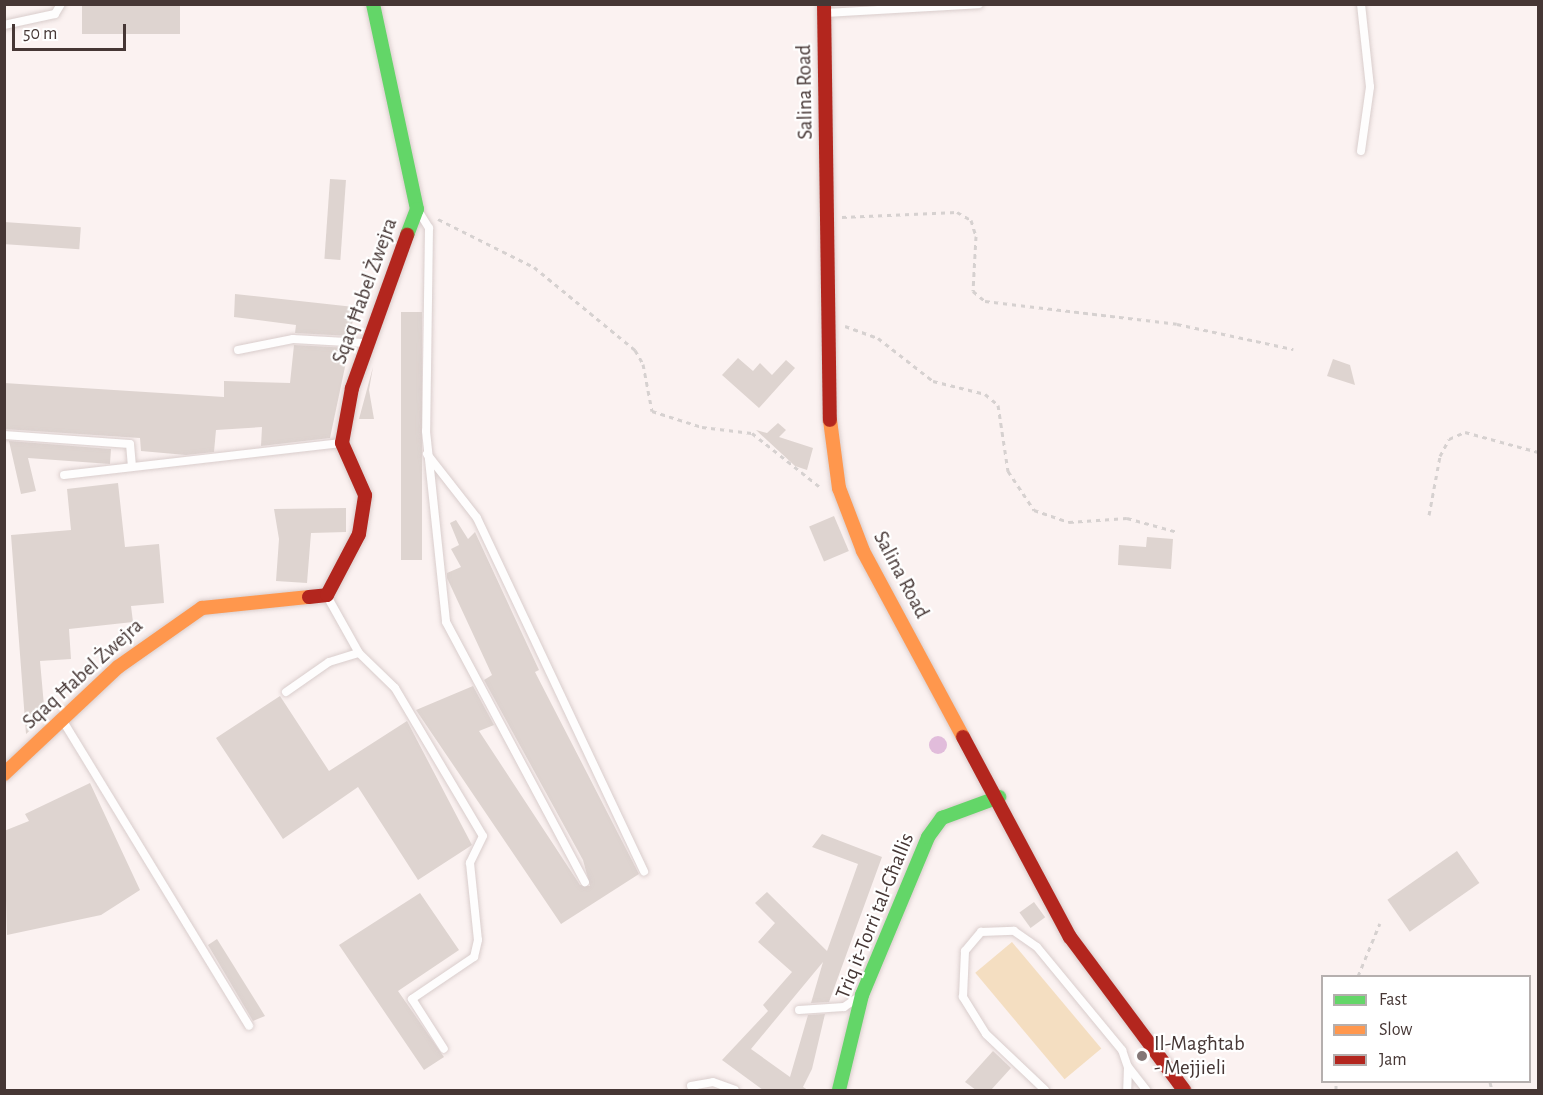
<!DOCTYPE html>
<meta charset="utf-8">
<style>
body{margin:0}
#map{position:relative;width:1543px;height:1095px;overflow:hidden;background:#fbf2f1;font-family:"Alegreya Sans",sans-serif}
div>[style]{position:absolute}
.green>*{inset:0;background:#f4dec1;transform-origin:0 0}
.water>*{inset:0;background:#e1bcdb}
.round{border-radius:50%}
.building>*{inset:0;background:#ded4d0;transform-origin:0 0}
.path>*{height:3px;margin-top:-1.5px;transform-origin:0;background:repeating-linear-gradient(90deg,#d6d1d0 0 4.5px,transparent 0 9px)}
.roads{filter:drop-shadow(0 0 2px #d9cdcc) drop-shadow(0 0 2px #d9cdcc)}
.lane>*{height:8px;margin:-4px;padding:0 4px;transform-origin:4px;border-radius:4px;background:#fefdfd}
.fast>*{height:14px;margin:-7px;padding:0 7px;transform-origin:7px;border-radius:7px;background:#63d668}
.slow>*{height:14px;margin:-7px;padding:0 7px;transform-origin:7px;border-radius:7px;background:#ff974d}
.jam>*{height:14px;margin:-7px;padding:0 7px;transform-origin:7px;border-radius:7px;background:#b3261e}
.dots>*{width:16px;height:16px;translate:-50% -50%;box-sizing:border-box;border:3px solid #fff;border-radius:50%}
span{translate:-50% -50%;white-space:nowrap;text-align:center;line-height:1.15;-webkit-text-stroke:4.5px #fff;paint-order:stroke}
.street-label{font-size:21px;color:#463735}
.poi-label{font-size:21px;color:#463735}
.left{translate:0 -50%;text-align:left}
.frame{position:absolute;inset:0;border:6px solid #463735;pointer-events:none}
.legend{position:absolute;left:1321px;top:975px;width:210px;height:108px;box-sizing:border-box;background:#fff;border:2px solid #b5afae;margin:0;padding:8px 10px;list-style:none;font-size:18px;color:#463735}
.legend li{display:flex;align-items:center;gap:12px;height:30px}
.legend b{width:30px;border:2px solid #b5afae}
.scale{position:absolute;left:12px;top:24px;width:114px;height:27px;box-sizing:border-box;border:3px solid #463735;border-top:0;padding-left:8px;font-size:18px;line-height:21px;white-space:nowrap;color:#463735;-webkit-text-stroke:4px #fff;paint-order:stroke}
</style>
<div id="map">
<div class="green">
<i style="left:1012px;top:942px;width:139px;height:48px;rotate:50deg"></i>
</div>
<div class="water">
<i class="round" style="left:929px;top:736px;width:18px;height:18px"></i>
</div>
<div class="building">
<i style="left:180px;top:4px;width:30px;height:98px;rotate:90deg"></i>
<i style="left:330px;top:179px;width:16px;height:80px;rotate:4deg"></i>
<i style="left:4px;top:222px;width:77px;height:22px;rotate:4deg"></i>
<i style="clip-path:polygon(235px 294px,354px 307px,351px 336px,295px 333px,296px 325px,234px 317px)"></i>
<i style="left:401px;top:312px;width:21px;height:248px"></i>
<i style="clip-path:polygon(294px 345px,349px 348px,330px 438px,261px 446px,262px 427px,216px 430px,214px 452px,186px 455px,141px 451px,140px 438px,4px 429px,4px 383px,224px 397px,224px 381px,290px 383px)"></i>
<i style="clip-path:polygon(738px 358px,753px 371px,760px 363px,772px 375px,786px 360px,795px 368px,759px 408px,722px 375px)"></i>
<i style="clip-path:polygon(1333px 359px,1350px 365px,1355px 385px,1327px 376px)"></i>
<i style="clip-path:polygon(373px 367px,369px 390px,374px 419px,359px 419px)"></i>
<i style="clip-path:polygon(778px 423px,786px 430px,779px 437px,813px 448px,807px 470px,795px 466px,756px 430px,767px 433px)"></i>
<i style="clip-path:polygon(9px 441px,111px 449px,110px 464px,28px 458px,36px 491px,21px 494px)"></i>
<i style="clip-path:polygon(118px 483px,125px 547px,159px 544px,164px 603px,131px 606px,133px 622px,69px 629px,71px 659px,40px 661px,45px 717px,26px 734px,11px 535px,71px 530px,67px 489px)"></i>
<i style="clip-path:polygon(346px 508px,346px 532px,311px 533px,307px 583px,276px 581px,279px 539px,274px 509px)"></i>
<i style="left:834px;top:516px;width:38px;height:27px;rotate:67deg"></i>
<i style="clip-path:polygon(456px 520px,468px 539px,475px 532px,539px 670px,535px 672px,639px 874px,561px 924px,416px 710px,473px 686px,494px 725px,479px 731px,580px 885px,590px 886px,583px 860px,484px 680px,492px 675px,447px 578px,447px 573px,461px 567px,451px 549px,459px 545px,450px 523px)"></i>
<i style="clip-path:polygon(1147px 537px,1173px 539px,1171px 569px,1118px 565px,1119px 545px,1146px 547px)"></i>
<i style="clip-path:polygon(280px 696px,329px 771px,407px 721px,472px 845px,418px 880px,358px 787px,283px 839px,216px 738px)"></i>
<i style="clip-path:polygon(90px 783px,140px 890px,101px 915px,7px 935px,4px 831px,29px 821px,25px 814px)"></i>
<i style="clip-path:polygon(822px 834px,882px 857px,829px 1002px,811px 1003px,823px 962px,751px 1049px,790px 1077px,808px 1015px,825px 1014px,812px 1069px,803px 1087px,808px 1090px,763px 1090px,722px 1060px,768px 1011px,763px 1005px,792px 972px,758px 942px,775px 923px,755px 903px,767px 892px,827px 951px,858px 864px,812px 847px)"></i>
<i style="left:1457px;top:851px;width:39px;height:85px;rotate:55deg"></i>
<i style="clip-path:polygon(420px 893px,459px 950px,398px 991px,444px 1057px,424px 1070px,339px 945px)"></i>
<i style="left:1034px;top:902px;width:19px;height:18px;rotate:54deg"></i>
<i style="clip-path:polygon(217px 939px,265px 1016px,253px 1021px,208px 945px)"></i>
<i style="clip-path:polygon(993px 1051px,1011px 1068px,991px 1090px,976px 1090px,965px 1082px)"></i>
</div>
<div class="path">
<i style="left:842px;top:217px;width:115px;rotate:-2.5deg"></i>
<i style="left:957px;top:212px;width:16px;rotate:30deg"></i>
<i style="left:971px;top:220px;width:17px;rotate:73deg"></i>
<i style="left:976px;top:236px;width:55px;rotate:93.1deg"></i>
<i style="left:973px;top:291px;width:16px;rotate:40deg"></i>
<i style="left:985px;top:301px;width:193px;rotate:6.8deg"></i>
<i style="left:1177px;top:324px;width:119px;rotate:12.2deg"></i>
<i style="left:438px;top:219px;width:107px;rotate:26.6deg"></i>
<i style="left:534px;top:267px;width:131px;rotate:39.4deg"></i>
<i style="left:635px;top:350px;width:16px;rotate:60deg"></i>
<i style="left:643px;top:364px;width:48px;rotate:79.2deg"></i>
<i style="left:652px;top:411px;width:52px;rotate:17.7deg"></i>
<i style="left:702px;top:427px;width:50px;rotate:6.8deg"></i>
<i style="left:752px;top:433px;width:87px;rotate:38.5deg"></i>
<i style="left:845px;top:326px;width:35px;rotate:20deg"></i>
<i style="left:878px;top:338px;width:70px;rotate:38deg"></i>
<i style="left:933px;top:381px;width:54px;rotate:14deg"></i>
<i style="left:985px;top:394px;width:17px;rotate:40deg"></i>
<i style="left:998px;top:405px;width:67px;rotate:81.4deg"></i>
<i style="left:1008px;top:471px;width:47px;rotate:56.3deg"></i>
<i style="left:1034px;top:510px;width:37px;rotate:19deg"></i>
<i style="left:1069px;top:522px;width:58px;rotate:-3.9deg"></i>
<i style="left:1127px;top:518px;width:53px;rotate:15.4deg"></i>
<i style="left:1429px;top:515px;width:60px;rotate:-79.4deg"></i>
<i style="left:1440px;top:456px;width:19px;rotate:-62deg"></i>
<i style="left:1449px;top:439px;width:17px;rotate:-24deg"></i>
<i style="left:1465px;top:432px;width:76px;rotate:15.3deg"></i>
<i style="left:1358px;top:976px;width:57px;rotate:-67.5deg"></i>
<i style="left:1490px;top:1082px;width:8px;rotate:76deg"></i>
<i style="left:1336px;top:1090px;width:8px;rotate:-90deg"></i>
</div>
<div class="roads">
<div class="lane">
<i style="left:825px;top:13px;width:154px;rotate:-3.3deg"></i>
<i style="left:4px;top:25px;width:52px;rotate:-12.2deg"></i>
<i style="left:55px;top:14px;width:12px;rotate:-59deg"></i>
<i style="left:1361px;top:151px;width:65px;rotate:-82deg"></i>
<i style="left:1370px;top:87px;width:83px;rotate:-96.2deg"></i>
<i style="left:419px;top:212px;width:19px;rotate:58deg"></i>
<i style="left:429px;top:228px;width:203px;rotate:90.8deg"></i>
<i style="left:426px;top:431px;width:192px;rotate:84deg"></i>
<i style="left:446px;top:622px;width:295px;rotate:61.9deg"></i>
<i style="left:238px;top:350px;width:56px;rotate:-11.3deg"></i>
<i style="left:293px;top:339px;width:71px;rotate:3.2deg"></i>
<i style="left:4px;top:435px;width:126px;rotate:4.1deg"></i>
<i style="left:130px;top:444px;width:23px;rotate:85deg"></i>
<i style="left:427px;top:454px;width:81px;rotate:52deg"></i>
<i style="left:477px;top:518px;width:391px;rotate:64.7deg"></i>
<i style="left:64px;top:475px;width:279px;rotate:-6.6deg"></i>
<i style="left:327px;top:596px;width:65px;rotate:60.7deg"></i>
<i style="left:359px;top:653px;width:50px;rotate:44.2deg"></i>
<i style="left:395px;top:688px;width:172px;rotate:59.3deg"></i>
<i style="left:483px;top:836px;width:30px;rotate:116deg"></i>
<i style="left:470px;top:863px;width:77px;rotate:84.1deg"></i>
<i style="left:478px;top:940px;width:17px;rotate:103deg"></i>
<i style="left:474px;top:957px;width:75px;rotate:145.9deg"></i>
<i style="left:412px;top:999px;width:59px;rotate:57.4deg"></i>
<i style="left:286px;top:692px;width:52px;rotate:-34.9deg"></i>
<i style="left:329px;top:662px;width:31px;rotate:-17deg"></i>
<i style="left:63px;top:721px;width:357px;rotate:58.6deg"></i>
<i style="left:799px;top:1010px;width:45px;rotate:-3.8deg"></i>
<i style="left:844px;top:1007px;width:14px;rotate:-34deg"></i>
<i style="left:1129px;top:1068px;width:28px;rotate:52deg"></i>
<i style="left:691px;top:1086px;width:22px;rotate:-10deg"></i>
<i style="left:713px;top:1082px;width:23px;rotate:20deg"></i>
<i style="left:1045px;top:1090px;width:81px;rotate:-136.5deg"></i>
<i style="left:986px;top:1034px;width:44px;rotate:-121.9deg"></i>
<i style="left:963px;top:997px;width:46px;rotate:-87.5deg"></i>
<i style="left:965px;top:951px;width:25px;rotate:-50deg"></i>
<i style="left:981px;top:932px;width:33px;rotate:-2deg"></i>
<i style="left:1014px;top:931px;width:28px;rotate:35deg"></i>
<i style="left:1037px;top:947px;width:134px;rotate:50.5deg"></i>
<i style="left:1122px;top:1050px;width:18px;rotate:71deg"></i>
<i style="left:1128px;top:1067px;width:23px;rotate:92deg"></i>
</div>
<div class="fast">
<i style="left:373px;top:4px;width:210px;rotate:77.9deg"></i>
<i style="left:417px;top:209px;width:28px;rotate:111deg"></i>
<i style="left:839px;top:1090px;width:98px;rotate:-76.4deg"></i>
<i style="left:862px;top:995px;width:171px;rotate:-67.3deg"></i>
<i style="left:928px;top:837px;width:24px;rotate:-54deg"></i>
<i style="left:942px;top:818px;width:61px;rotate:-20.2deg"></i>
</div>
<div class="slow">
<i style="left:830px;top:420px;width:69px;rotate:82.5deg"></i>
<i style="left:839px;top:488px;width:67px;rotate:69.1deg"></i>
<i style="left:863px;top:551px;width:211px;rotate:61.7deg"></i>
<i style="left:4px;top:774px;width:156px;rotate:-43.2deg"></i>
<i style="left:118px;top:667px;width:103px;rotate:-35.1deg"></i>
<i style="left:202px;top:608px;width:108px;rotate:-5.9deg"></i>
</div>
<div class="jam">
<i style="left:824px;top:4px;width:416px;rotate:89.2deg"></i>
<i style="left:309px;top:597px;width:18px;rotate:-6deg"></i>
<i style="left:327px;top:595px;width:69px;rotate:-62.3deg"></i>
<i style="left:359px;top:534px;width:39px;rotate:-81deg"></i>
<i style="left:365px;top:495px;width:57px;rotate:-113.9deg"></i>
<i style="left:342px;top:443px;width:56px;rotate:-79.7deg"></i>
<i style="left:352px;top:388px;width:163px;rotate:-70.2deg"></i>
<i style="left:963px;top:737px;width:227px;rotate:61.9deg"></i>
<i style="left:1070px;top:937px;width:191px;rotate:53.3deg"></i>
</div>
</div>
<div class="dots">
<i style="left:1142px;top:1056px;background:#857877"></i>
</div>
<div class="street-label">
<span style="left:805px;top:92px;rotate:-91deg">Salina Road</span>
<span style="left:365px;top:291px;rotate:-70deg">Sqaq Ħabel Żwejra</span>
<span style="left:901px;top:575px;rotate:62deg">Salina Road</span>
<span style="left:83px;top:674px;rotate:-42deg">Sqaq Ħabel Żwejra</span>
<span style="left:875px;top:916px;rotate:-68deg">Triq it-Torri tal-Għallis</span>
</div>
<div class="poi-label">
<span class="left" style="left:1154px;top:1056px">Il-Magħtab<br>- Mejjieli</span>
</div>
<div class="frame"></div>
<ul class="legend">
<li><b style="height:8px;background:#63d668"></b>Fast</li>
<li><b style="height:8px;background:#ff974d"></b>Slow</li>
<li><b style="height:8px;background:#b3261e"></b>Jam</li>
</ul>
<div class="scale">50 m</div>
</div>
